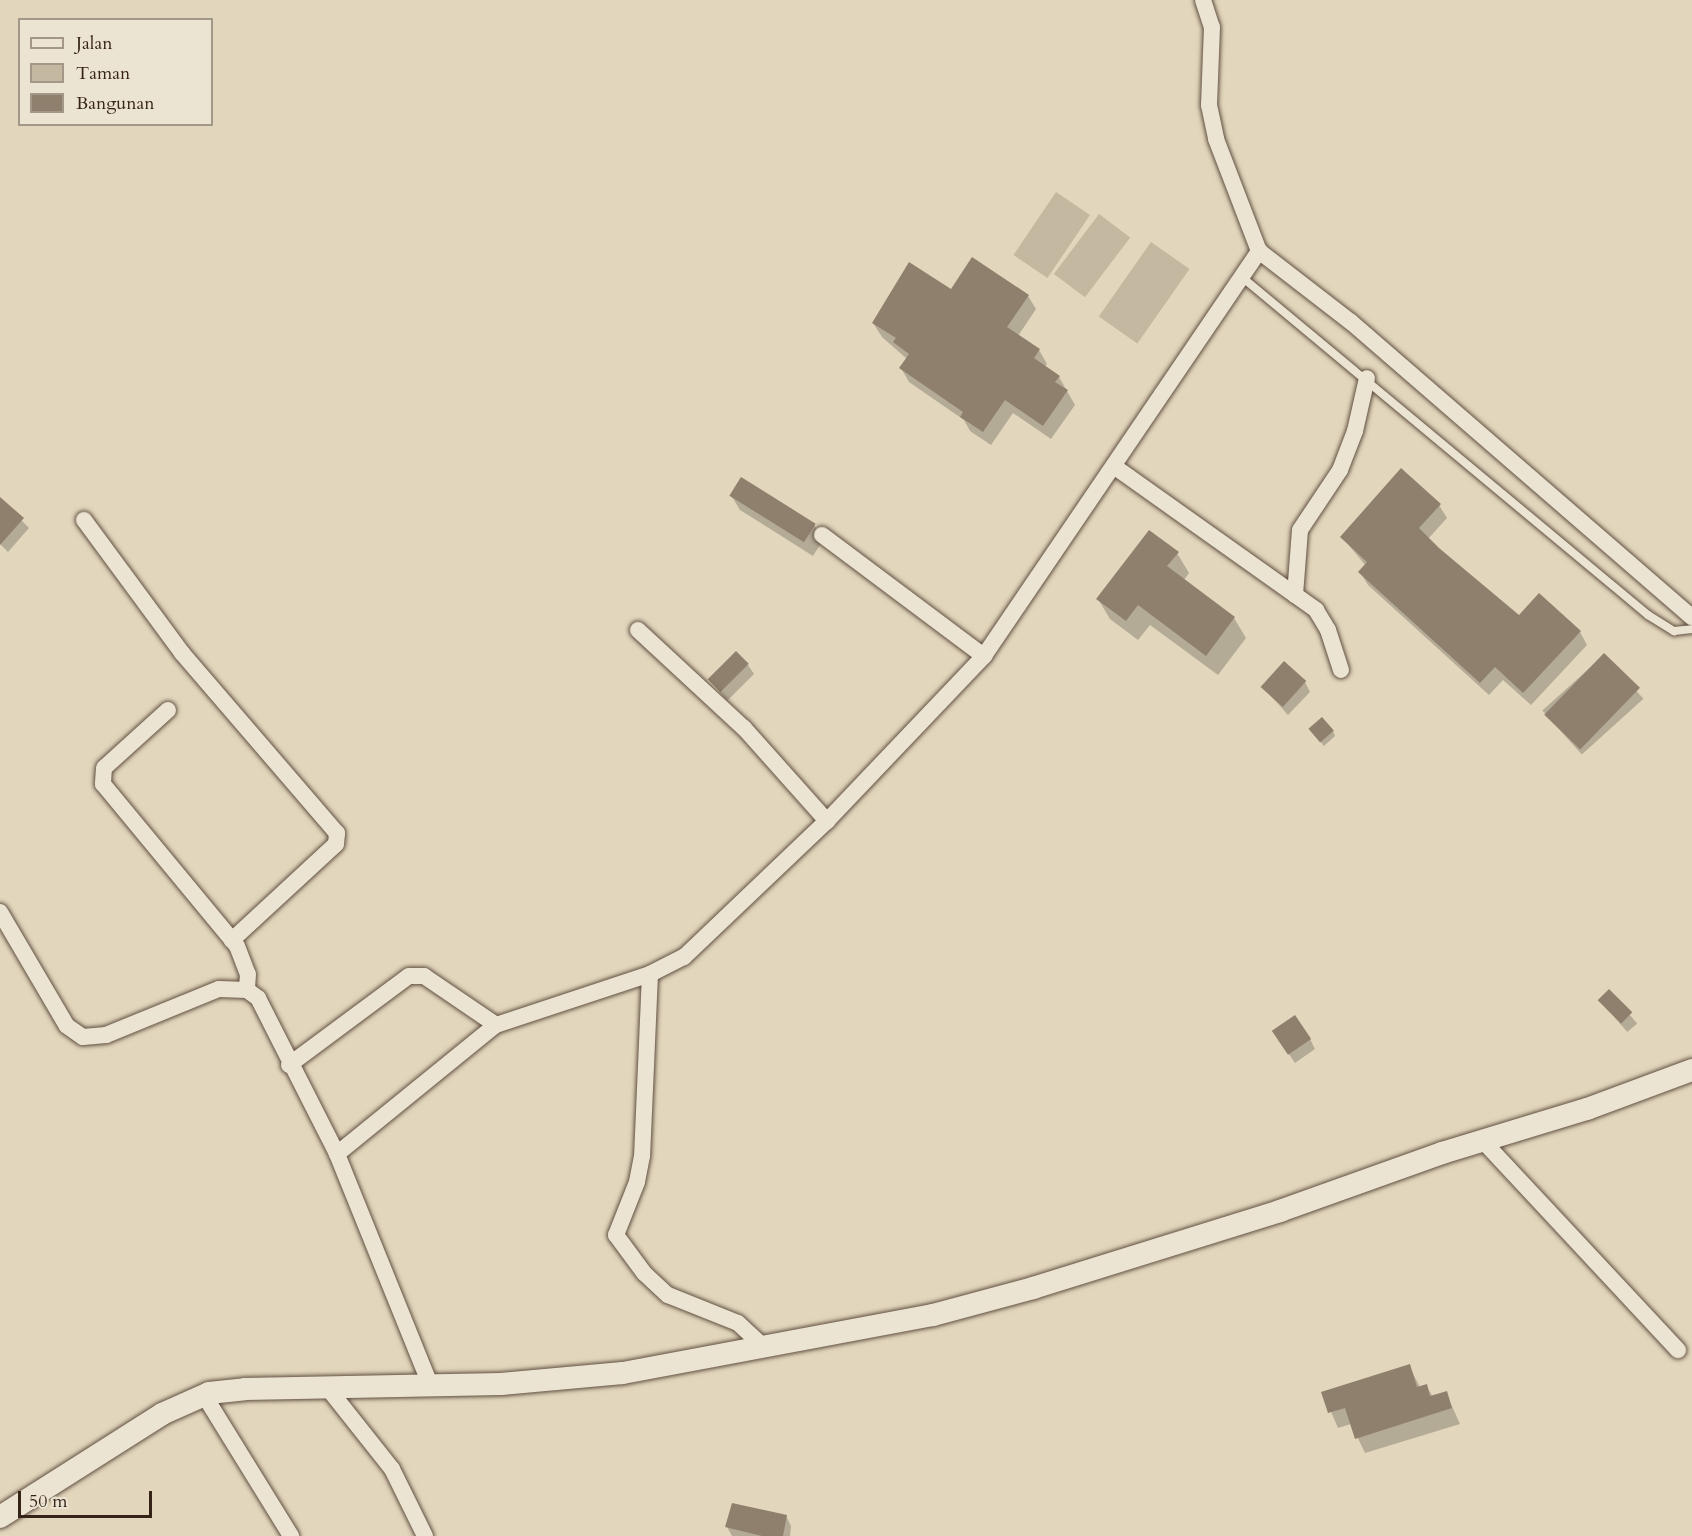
<!DOCTYPE html>
<style>
body{margin:0}
#map{position:relative;width:1692px;height:1536px;overflow:hidden;background:#e2d6bc;font-family:Cardo,serif}
div>[style]{position:absolute}
.green>*{inset:0;background:#c5b8a0;transform-origin:0 0}
.shadow>*{inset:0;background:#0003;transform-origin:0 0}
.building>*{inset:0;background:#8f806d;transform-origin:0 0}
.roads{filter:drop-shadow(0 0 2px #615041) drop-shadow(0 0 2px #615041)}
.lane>*{height:8px;margin:-4px;padding:0 4px;transform-origin:4px;border-radius:4px;background:#ece4d3}
.street>*{height:16px;margin:-8px;padding:0 8px;transform-origin:8px;border-radius:8px;background:#ece4d3}
.secondary>*{height:22px;margin:-11px;padding:0 11px;transform-origin:11px;border-radius:11px;background:#ece4d3}
span{translate:-50% -50%;white-space:nowrap;text-align:center;line-height:1.15;-webkit-text-stroke:4.5px #ece4d3;paint-order:stroke}
.legend{position:absolute;left:18px;top:18px;width:195px;height:108px;box-sizing:border-box;background:#ece4d3;border:2px solid #a39788;margin:0;padding:8px 10px;list-style:none;font-size:18px;color:#362318}
.legend li{display:flex;align-items:center;gap:12px;height:30px}
.legend b{width:30px;border:2px solid #a39788}
.scale{position:absolute;left:18px;top:1491px;width:134px;height:27px;box-sizing:border-box;border:3px solid #362318;border-top:0;padding-left:8px;font-size:18px;line-height:21px;white-space:nowrap;color:#362318;-webkit-text-stroke:4px #ece4d3;paint-order:stroke}
</style>
<div id="map">
<div class="green">
<i style="left:1056px;top:192px;width:41px;height:76px;rotate:34deg"></i>
<i style="left:1099px;top:214px;width:39px;height:75px;rotate:37deg"></i>
<i style="left:1151px;top:242px;width:47px;height:91px;rotate:35deg"></i>
</div>
<div class="shadow">
<i style="clip-path:polygon(910px 264px,951px 291px,1028px 296px,1036px 309px,1018px 336px,1039px 350px,1047px 364px,1045px 367px,1059px 377px,1075px 405px,1051px 439px,1013px 413px,991px 445px,970px 431px,964px 420px,909px 382px,901px 368px,907px 359px,882px 337px,873px 323px)"></i>
<i style="clip-path:polygon(731px 495px,814px 525px,823px 540px,813px 556px,740px 510px)"></i>
<i style="clip-path:polygon(0 499px,29px 528px,8px 552px,0 544px)"></i>
<i style="clip-path:polygon(1439px 505px,1447px 518px,1428px 539px,1519px 618px,1580px 632px,1587px 645px,1531px 705px,1503px 680px,1489px 695px,1368px 585px,1360px 572px,1366px 566px,1342px 537px)"></i>
<i style="clip-path:polygon(1177px 553px,1189px 573px,1184px 580px,1234px 618px,1246px 638px,1218px 675px,1150px 625px,1138px 640px,1110px 619px,1098px 599px)"></i>
<i style="left:1604px;top:655px;width:59px;height:83px;rotate:48deg"></i>
<i style="clip-path:polygon(748px 665px,754px 674px,727px 701px,710px 680px)"></i>
<i style="clip-path:polygon(1305px 682px,1310px 692px,1288px 715px,1262px 686px)"></i>
<i style="clip-path:polygon(1333px 731px,1335px 736px,1324px 746px,1313px 733px)"></i>
<i style="left:1609px;top:991px;width:43px;height:13px;rotate:49deg"></i>
<i style="clip-path:polygon(1310px 1039px,1315px 1049px,1295px 1063px,1280px 1041px)"></i>
<i style="clip-path:polygon(1409px 1366px,1420px 1387px,1426px 1385px,1433px 1397px,1446px 1393px,1460px 1424px,1365px 1453px,1351px 1424px,1338px 1428px,1323px 1393px)"></i>
<i style="clip-path:polygon(786px 1516px,791px 1526px,790px 1536px,732px 1536px,727px 1527px)"></i>
</div>
<div class="building">
<i style="clip-path:polygon(972px 257px,1029px 295px,1007px 327px,1040px 349px,1034px 358px,1060px 376px,1055px 382px,1068px 390px,1043px 426px,1005px 400px,983px 432px,960px 417px,963px 412px,899px 368px,909px 354px,893px 342px,896px 338px,872px 323px,909px 262px,951px 289px)"></i>
<i style="clip-path:polygon(1401px 468px,1441px 504px,1419px 528px,1439px 548px,1519px 615px,1539px 593px,1581px 631px,1523px 693px,1495px 667px,1480px 683px,1358px 572px,1367px 562px,1340px 537px)"></i>
<i style="left:741px;top:477px;width:88px;height:22px;rotate:32deg"></i>
<i style="clip-path:polygon(0 497px,24px 518px,0 545px)"></i>
<i style="clip-path:polygon(1149px 530px,1179px 552px,1167px 566px,1235px 617px,1206px 656px,1138px 605px,1126px 621px,1096px 599px)"></i>
<i style="left:736px;top:651px;width:18px;height:40px;rotate:45deg"></i>
<i style="left:1604px;top:653px;width:50px;height:86px;rotate:44deg"></i>
<i style="left:1284px;top:661px;width:30px;height:35px;rotate:42deg"></i>
<i style="left:1322px;top:717px;width:18px;height:18px;rotate:49deg"></i>
<i style="left:1609px;top:989px;width:33px;height:16px;rotate:45deg"></i>
<i style="left:1295px;top:1015px;width:29px;height:28px;rotate:56deg"></i>
<i style="clip-path:polygon(1410px 1364px,1417px 1387px,1427px 1384px,1430px 1396px,1447px 1391px,1452px 1408px,1355px 1439px,1345px 1408px,1328px 1413px,1321px 1392px)"></i>
<i style="clip-path:polygon(732px 1503px,787px 1515px,783px 1536px,762px 1536px,725px 1527px)"></i>
</div>
<div class="roads">
<div class="lane">
<i style="left:1243px;top:278px;width:527px;rotate:39.76deg"></i>
<i style="left:1648px;top:615px;width:31px;rotate:32deg"></i>
<i style="left:1674px;top:631px;width:18px;rotate:-6deg"></i>
</div>
<div class="street">
<i style="left:1203px;top:0;width:28px;rotate:72deg"></i>
<i style="left:1212px;top:27px;width:78px;rotate:92.2deg"></i>
<i style="left:1209px;top:105px;width:35px;rotate:78deg"></i>
<i style="left:1216px;top:139px;width:120px;rotate:69deg"></i>
<i style="left:1259px;top:251px;width:116px;rotate:37.7deg"></i>
<i style="left:1351px;top:322px;width:451px;rotate:40.9deg"></i>
<i style="left:1115px;top:467px;width:247px;rotate:35.4deg"></i>
<i style="left:1316px;top:610px;width:23px;rotate:59deg"></i>
<i style="left:1328px;top:630px;width:42px;rotate:72deg"></i>
<i style="left:84px;top:520px;width:165px;rotate:53.6deg"></i>
<i style="left:182px;top:653px;width:238px;rotate:49.3deg"></i>
<i style="left:337px;top:833px;width:11px;rotate:95deg"></i>
<i style="left:336px;top:844px;width:142px;rotate:137.3deg"></i>
<i style="left:822px;top:535px;width:202px;rotate:36.8deg"></i>
<i style="left:1295px;top:595px;width:65px;rotate:-85.6deg"></i>
<i style="left:1300px;top:530px;width:72px;rotate:-56.3deg"></i>
<i style="left:1340px;top:470px;width:42px;rotate:-69deg"></i>
<i style="left:1355px;top:431px;width:54px;rotate:-77.2deg"></i>
<i style="left:638px;top:630px;width:144px;rotate:42.8deg"></i>
<i style="left:744px;top:728px;width:125px;rotate:48.3deg"></i>
<i style="left:168px;top:710px;width:86px;rotate:137.8deg"></i>
<i style="left:104px;top:768px;width:16px;rotate:94deg"></i>
<i style="left:103px;top:784px;width:210px;rotate:50.4deg"></i>
<i style="left:237px;top:946px;width:30px;rotate:69deg"></i>
<i style="left:248px;top:974px;width:16px;rotate:94deg"></i>
<i style="left:0;top:912px;width:132px;rotate:59.6deg"></i>
<i style="left:67px;top:1026px;width:19px;rotate:35deg"></i>
<i style="left:83px;top:1037px;width:23px;rotate:-5deg"></i>
<i style="left:106px;top:1035px;width:122px;rotate:-22.2deg"></i>
<i style="left:219px;top:989px;width:28px;rotate:2deg"></i>
<i style="left:247px;top:990px;width:14px;rotate:36deg"></i>
<i style="left:258px;top:998px;width:175px;rotate:63.1deg"></i>
<i style="left:337px;top:1154px;width:248px;rotate:68deg"></i>
<i style="left:650px;top:974px;width:182px;rotate:92.5deg"></i>
<i style="left:642px;top:1156px;width:26px;rotate:101deg"></i>
<i style="left:637px;top:1182px;width:57px;rotate:111.6deg"></i>
<i style="left:616px;top:1235px;width:47px;rotate:53.6deg"></i>
<i style="left:644px;top:1273px;width:33px;rotate:43deg"></i>
<i style="left:668px;top:1295px;width:75px;rotate:21.8deg"></i>
<i style="left:738px;top:1323px;width:35px;rotate:43deg"></i>
<i style="left:289px;top:1065px;width:149px;rotate:-36.6deg"></i>
<i style="left:409px;top:976px;width:15px"></i>
<i style="left:424px;top:976px;width:87px;rotate:34.2deg"></i>
<i style="left:1483px;top:1141px;width:286px;rotate:47deg"></i>
<i style="left:337px;top:1154px;width:205px;rotate:-39.1deg"></i>
<i style="left:496px;top:1025px;width:162px;rotate:-18.3deg"></i>
<i style="left:650px;top:974px;width:38px;rotate:-27deg"></i>
<i style="left:684px;top:957px;width:197px;rotate:-43.6deg"></i>
<i style="left:827px;top:821px;width:228px;rotate:-46.4deg"></i>
<i style="left:984px;top:656px;width:490px;rotate:-55.8deg"></i>
<i style="left:327px;top:1387px;width:105px;rotate:51.6deg"></i>
<i style="left:392px;top:1469px;width:75px;rotate:63.8deg"></i>
<i style="left:204px;top:1395px;width:166px;rotate:58.3deg"></i>
</div>
<div class="secondary">
<i style="left:0;top:1517px;width:192px;rotate:-32.4deg"></i>
<i style="left:162px;top:1414px;width:51px;rotate:-24.1deg"></i>
<i style="left:209px;top:1393px;width:36px;rotate:-6deg"></i>
<i style="left:245px;top:1389px;width:256px;rotate:-1.1deg"></i>
<i style="left:501px;top:1384px;width:122px;rotate:-5.2deg"></i>
<i style="left:623px;top:1373px;width:315px;rotate:-10.6deg"></i>
<i style="left:933px;top:1315px;width:104px;rotate:-15.1deg"></i>
<i style="left:1033px;top:1288px;width:259px;rotate:-17.3deg"></i>
<i style="left:1280px;top:1211px;width:172px;rotate:-19.7deg"></i>
<i style="left:1442px;top:1153px;width:152px;rotate:-16.9deg"></i>
<i style="left:1587px;top:1109px;width:112px;rotate:-20.4deg"></i>
</div>
</div>
<ul class="legend">
<li><b style="height:8px;background:#ece4d3"></b>Jalan</li>
<li><b style="height:16px;background:#c5b8a0"></b>Taman</li>
<li><b style="height:16px;background:#8f806d"></b>Bangunan</li>
</ul>
<div class="scale">50 m</div>
</div>
